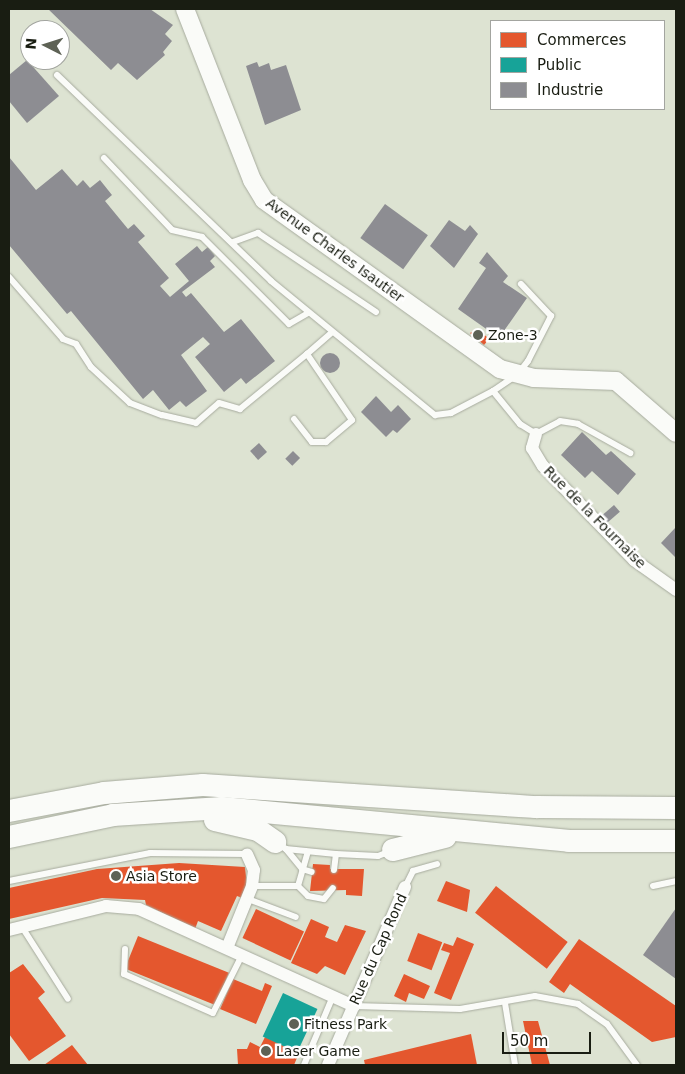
<!DOCTYPE html>
<style>
body{margin:0}
#map{position:relative;width:685px;height:1074px;overflow:hidden;background:#dde3d2;font-family:"DejaVu Sans",sans-serif}
div>[style]{position:absolute}
.shops>*{inset:0;background:#e4572e;transform-origin:0 0}
.public>*{inset:0;background:#17a398;transform-origin:0 0}
.industry>*{inset:0;background:#8d8d92;transform-origin:0 0}
.round{border-radius:50%}
.roads{filter:drop-shadow(0 0 1px #a7ab9e) drop-shadow(0 0 1px #a7ab9e)}
.lane>*{height:6px;margin:-3px;padding:0 3px;transform-origin:3px;border-radius:3px;background:#fafbf8}
.street>*{height:12px;margin:-6px;padding:0 6px;transform-origin:6px;border-radius:6px;background:#fafbf8}
.secondary>*{height:18px;margin:-9px;padding:0 9px;transform-origin:9px;border-radius:9px;background:#fafbf8}
.highway>*{height:22px;margin:-11px;padding:0 11px;transform-origin:11px;border-radius:11px;background:#fafbf8}
.dots>*{width:14px;height:14px;translate:-50% -50%;box-sizing:border-box;border:2px solid #fff;border-radius:50%}
span{translate:-50% -50%;white-space:nowrap;text-align:center;line-height:1.15;-webkit-text-stroke:5px #fff;paint-order:stroke}
.street-label{font-size:14px;color:#191d12}
.poi-label{font-size:14px;color:#191d12}
.left{translate:0 -50%;text-align:left}
.frame{position:absolute;inset:0;border:10px solid #191d12;pointer-events:none}
.legend{position:absolute;left:490px;top:20px;width:175px;height:90px;box-sizing:border-box;background:#fff;border:1px solid #a3a5a0;margin:0;padding:6px 9px;list-style:none;font-size:15px;color:#191d12}
.legend li{display:flex;align-items:center;gap:10px;height:25px}
.legend b{width:25px;border:1px solid #a3a5a0}
.north{position:absolute;left:20px;top:20px;width:50px;height:50px;box-sizing:border-box;background:#fff;border:1px solid #a3a5a0;border-radius:50%;rotate:275deg;font-size:14px;font-weight:700;line-height:20px;text-align:center;color:#191d12}
.north::after{content:'';display:block;margin:auto;width:18px;height:22px;background:#5e6255;clip-path:polygon(50% 0,100% 100%,50% 72%,0 100%)}
.scale{position:absolute;left:502px;top:1032px;width:89px;height:22px;box-sizing:border-box;border:2px solid #191d12;border-top:0;padding-left:6px;font-size:15px;line-height:18px;white-space:nowrap;color:#191d12;-webkit-text-stroke:4px #fff;paint-order:stroke}
</style>
<div id="map">
<div class="shops">
<i style="clip-path:polygon(478px 329px,489px 339px,484px 345px,470px 333px)"></i>
<i style="clip-path:polygon(179px 863px,245px 867px,247px 885px,242px 898px,237px 896px,221px 931px,198px 921px,195px 929px,146px 905px,145px 900px,102px 898px,9px 919px,9px 888px,97px 869px)"></i>
<i style="clip-path:polygon(313px 864px,330px 865px,330px 869px,364px 869px,362px 896px,346px 895px,346px 890px,310px 891px)"></i>
<i style="clip-path:polygon(446px 881px,470px 890px,467px 912px,437px 901px)"></i>
<i style="left:496px;top:886px;width:91px;height:34px;rotate:38deg"></i>
<i style="left:256px;top:909px;width:53px;height:32px;rotate:25deg"></i>
<i style="clip-path:polygon(311px 919px,329px 927px,325px 937px,337px 942px,345px 925px,366px 931px,345px 975px,325px 966px,317px 974px,291px 963px)"></i>
<i style="left:418px;top:933px;width:26px;height:30px;rotate:21deg"></i>
<i style="left:138px;top:936px;width:98px;height:35px;rotate:22deg"></i>
<i style="clip-path:polygon(457px 937px,474px 944px,451px 1000px,434px 993px,450px 953px,441px 950px,444px 943px,453px 946px)"></i>
<i style="clip-path:polygon(579px 939px,676px 1006px,676px 1037px,652px 1042px,570px 984px,564px 993px,549px 982px)"></i>
<i style="clip-path:polygon(23px 964px,45px 992px,38px 998px,66px 1036px,29px 1061px,9px 1034px,9px 973px)"></i>
<i style="clip-path:polygon(404px 974px,430px 986px,424px 999px,409px 993px,406px 1002px,394px 996px)"></i>
<i style="clip-path:polygon(233px 979px,262px 991px,265px 983px,272px 986px,256px 1024px,220px 1009px)"></i>
<i style="clip-path:polygon(523px 1021px,538px 1021px,550px 1065px,532px 1065px)"></i>
<i style="clip-path:polygon(471px 1034px,477px 1065px,365px 1065px,364px 1060px)"></i>
<i style="clip-path:polygon(265px 1037px,299px 1053px,294px 1065px,238px 1065px,237px 1049px,247px 1049px,250px 1042px,260px 1047px)"></i>
<i style="clip-path:polygon(72px 1045px,88px 1065px,44px 1065px)"></i>
</div>
<div class="public">
<i style="left:283px;top:993px;width:38px;height:48px;rotate:25deg"></i>
</div>
<div class="industry">
<i style="clip-path:polygon(48px 9px,150px 9px,173px 25px,165px 34px,172px 41px,163px 52px,165px 55px,137px 80px,118px 63px,111px 70px)"></i>
<i style="clip-path:polygon(27px 60px,59px 96px,27px 123px,9px 101px,9px 75px)"></i>
<i style="clip-path:polygon(257px 62px,259px 67px,269px 63px,271px 70px,286px 65px,301px 110px,265px 125px,246px 66px)"></i>
<i style="clip-path:polygon(9px 157px,36px 190px,62px 169px,77px 186px,83px 180px,90px 188px,100px 180px,112px 195px,105px 201px,128px 229px,134px 224px,145px 236px,138px 242px,169px 278px,160px 286px,170px 297px,189px 281px,175px 264px,197px 246px,202px 252px,208px 247px,215px 256px,210px 261px,215px 267px,182px 292px,186px 297px,191px 293px,224px 332px,241px 319px,275px 361px,246px 384px,241px 378px,224px 392px,195px 357px,210px 344px,203px 337px,181px 355px,207px 391px,186px 407px,180px 401px,169px 410px,153px 390px,143px 399px,71px 311px,67px 314px,9px 245px)"></i>
<i style="left:385px;top:204px;width:53px;height:42px;rotate:36deg"></i>
<i style="clip-path:polygon(449px 220px,465px 231px,470px 225px,478px 234px,454px 268px,430px 246px)"></i>
<i style="clip-path:polygon(487px 252px,508px 276px,503px 282px,527px 298px,499px 338px,458px 309px,486px 268px,479px 263px)"></i>
<i class="round" style="left:320px;top:353px;width:20px;height:20px"></i>
<i style="clip-path:polygon(376px 396px,391px 412px,398px 405px,411px 419px,397px 433px,393px 430px,386px 437px,361px 412px)"></i>
<i style="clip-path:polygon(582px 432px,606px 455px,611px 451px,636px 474px,618px 495px,592px 471px,585px 478px,561px 455px)"></i>
<i style="left:259px;top:443px;width:12px;height:12px;rotate:48deg"></i>
<i style="left:293px;top:451px;width:10px;height:11px;rotate:45deg"></i>
<i style="left:614px;top:505px;width:9px;height:21px;rotate:49deg"></i>
<i style="clip-path:polygon(676px 527px,676px 558px,661px 543px)"></i>
<i style="clip-path:polygon(676px 908px,676px 979px,643px 955px)"></i>
</div>
<div class="roads">
<div class="lane">
<i style="left:57px;top:75px;width:297px;rotate:43.9deg"></i>
<i style="left:271px;top:281px;width:212px;rotate:39.3deg"></i>
<i style="left:435px;top:415px;width:16px;rotate:-7deg"></i>
<i style="left:451px;top:413px;width:47px;rotate:-27.6deg"></i>
<i style="left:493px;top:391px;width:29px;rotate:-34deg"></i>
<i style="left:517px;top:375px;width:18px;rotate:-52deg"></i>
<i style="left:528px;top:361px;width:51px;rotate:-62.9deg"></i>
<i style="left:551px;top:316px;width:44px;rotate:-133.2deg"></i>
<i style="left:104px;top:158px;width:99px;rotate:46.6deg"></i>
<i style="left:172px;top:230px;width:31px;rotate:13deg"></i>
<i style="left:202px;top:237px;width:123px;rotate:45deg"></i>
<i style="left:289px;top:324px;width:22px;rotate:-30deg"></i>
<i style="left:233px;top:242px;width:27px;rotate:-20deg"></i>
<i style="left:258px;top:233px;width:142px;rotate:33.8deg"></i>
<i style="left:9px;top:277px;width:82px;rotate:48.9deg"></i>
<i style="left:63px;top:339px;width:14px;rotate:21deg"></i>
<i style="left:76px;top:344px;width:27px;rotate:57deg"></i>
<i style="left:91px;top:367px;width:53px;rotate:42.7deg"></i>
<i style="left:130px;top:403px;width:34px;rotate:21deg"></i>
<i style="left:162px;top:415px;width:35px;rotate:13deg"></i>
<i style="left:196px;top:423px;width:30px;rotate:-41deg"></i>
<i style="left:219px;top:403px;width:22px;rotate:16deg"></i>
<i style="left:240px;top:409px;width:87px;rotate:-39.4deg"></i>
<i style="left:493px;top:391px;width:43px;rotate:50.7deg"></i>
<i style="left:520px;top:424px;width:19px;rotate:32deg"></i>
<i style="left:536px;top:434px;width:27px;rotate:-28deg"></i>
<i style="left:560px;top:421px;width:18px;rotate:9deg"></i>
<i style="left:578px;top:424px;width:60px;rotate:29.1deg"></i>
<i style="left:294px;top:419px;width:29px;rotate:52deg"></i>
<i style="left:312px;top:442px;width:14px"></i>
<i style="left:326px;top:442px;width:34px;rotate:-40deg"></i>
<i style="left:352px;top:420px;width:80px;rotate:-124.3deg"></i>
<i style="left:307px;top:354px;width:32px;rotate:-41deg"></i>
<i style="left:278px;top:844px;width:9px;rotate:32deg"></i>
<i style="left:286px;top:849px;width:50px;rotate:5.7deg"></i>
<i style="left:336px;top:854px;width:42px;rotate:2.7deg"></i>
<i style="left:378px;top:856px;width:14px;rotate:-21deg"></i>
<i style="left:286px;top:849px;width:26px;rotate:51deg"></i>
<i style="left:302px;top:869px;width:10px;rotate:17deg"></i>
<i style="left:334px;top:870px;width:16px;rotate:-83deg"></i>
<i style="left:9px;top:881px;width:144px;rotate:-11.2deg"></i>
<i style="left:150px;top:853px;width:97px;rotate:0.6deg"></i>
<i style="left:252px;top:886px;width:46px"></i>
<i style="left:298px;top:886px;width:35px;rotate:-74deg"></i>
<i style="left:298px;top:886px;width:14px;rotate:45deg"></i>
<i style="left:308px;top:896px;width:16px;rotate:11deg"></i>
<i style="left:324px;top:899px;width:14px;rotate:-51deg"></i>
<i style="left:653px;top:886px;width:24px;rotate:-12deg"></i>
<i style="left:405px;top:887px;width:18px;rotate:-63deg"></i>
<i style="left:413px;top:871px;width:25px;rotate:-16deg"></i>
<i style="left:248px;top:899px;width:51px;rotate:20.6deg"></i>
<i style="left:22px;top:927px;width:85px;rotate:57.4deg"></i>
<i style="left:125px;top:949px;width:25px;rotate:92deg"></i>
<i style="left:124px;top:974px;width:97px;rotate:23.7deg"></i>
<i style="left:213px;top:1013px;width:65px;rotate:-63.4deg"></i>
<i style="left:505px;top:1003px;width:63px;rotate:80.8deg"></i>
<i style="left:354px;top:1006px;width:106px;rotate:1.6deg"></i>
<i style="left:460px;top:1009px;width:76px;rotate:-9.8deg"></i>
<i style="left:535px;top:996px;width:44px;rotate:10.5deg"></i>
<i style="left:578px;top:1004px;width:35px;rotate:35deg"></i>
<i style="left:607px;top:1024px;width:51px;rotate:53.8deg"></i>
<i style="left:304px;top:1065px;width:75px;rotate:-67.2deg"></i>
</div>
<div class="street">
<i style="left:536px;top:434px;width:15px;rotate:106deg"></i>
<i style="left:532px;top:448px;width:21px;rotate:59deg"></i>
<i style="left:543px;top:466px;width:131px;rotate:45.9deg"></i>
<i style="left:634px;top:560px;width:52px;rotate:35.5deg"></i>
<i style="left:9px;top:930px;width:100px;rotate:-13.9deg"></i>
<i style="left:106px;top:906px;width:33px;rotate:5deg"></i>
<i style="left:139px;top:909px;width:236px;rotate:24.3deg"></i>
<i style="left:227px;top:948px;width:67px;rotate:-68deg"></i>
<i style="left:252px;top:886px;width:16px;rotate:-83deg"></i>
<i style="left:254px;top:870px;width:17px;rotate:-114deg"></i>
<i style="left:328px;top:1065px;width:194px;rotate:-66.6deg"></i>
</div>
<div class="secondary">
<i style="left:185px;top:9px;width:184px;rotate:68.6deg"></i>
<i style="left:252px;top:180px;width:23px;rotate:59deg"></i>
<i style="left:264px;top:200px;width:290px;rotate:35.6deg"></i>
<i style="left:500px;top:369px;width:35px;rotate:15deg"></i>
<i style="left:534px;top:378px;width:82px;rotate:2.1deg"></i>
<i style="left:616px;top:381px;width:79px;rotate:40.9deg"></i>
</div>
<div class="highway">
<i style="left:9px;top:811px;width:97px;rotate:-10.7deg"></i>
<i style="left:104px;top:793px;width:99px;rotate:-4.6deg"></i>
<i style="left:203px;top:785px;width:334px;rotate:3.8deg"></i>
<i style="left:536px;top:807px;width:140px;rotate:0.4deg"></i>
<i style="left:215px;top:820px;width:44px;rotate:13.1deg"></i>
<i style="left:258px;top:830px;width:21px;rotate:35deg"></i>
<i style="left:9px;top:837px;width:106px;rotate:-11.9deg"></i>
<i style="left:113px;top:815px;width:109px;rotate:-3.7deg"></i>
<i style="left:222px;top:808px;width:349px;rotate:5.4deg"></i>
<i style="left:569px;top:841px;width:107px"></i>
<i style="left:393px;top:850px;width:54px;rotate:-14deg"></i>
</div>
</div>
<div class="dots">
<i style="left:478px;top:335px;background:#5e6255"></i>
<i style="left:116px;top:876px;background:#5e6255"></i>
<i style="left:294px;top:1024px;background:#5e6255"></i>
<i style="left:266px;top:1051px;background:#5e6255"></i>
</div>
<div class="street-label">
<span style="left:335px;top:250px;rotate:36deg">Avenue Charles Isautier</span>
<span style="left:595px;top:517px;rotate:45deg">Rue de la Fournaise</span>
<span style="left:378px;top:949px;rotate:-66deg">Rue du Cap Rond</span>
</div>
<div class="poi-label">
<span class="left" style="left:488px;top:335px">Zone-3</span>
<span class="left" style="left:126px;top:876px">Asia Store</span>
<span class="left" style="left:304px;top:1024px">Fitness Park</span>
<span class="left" style="left:276px;top:1051px">Laser Game</span>
</div>
<div class="frame"></div>
<ul class="legend">
<li><b style="height:14px;background:#e4572e"></b>Commerces</li>
<li><b style="height:14px;background:#17a398"></b>Public</li>
<li><b style="height:14px;background:#8d8d92"></b>Industrie</li>
</ul>
<div class="north">N</div>
<div class="scale">50 m</div>
</div>
